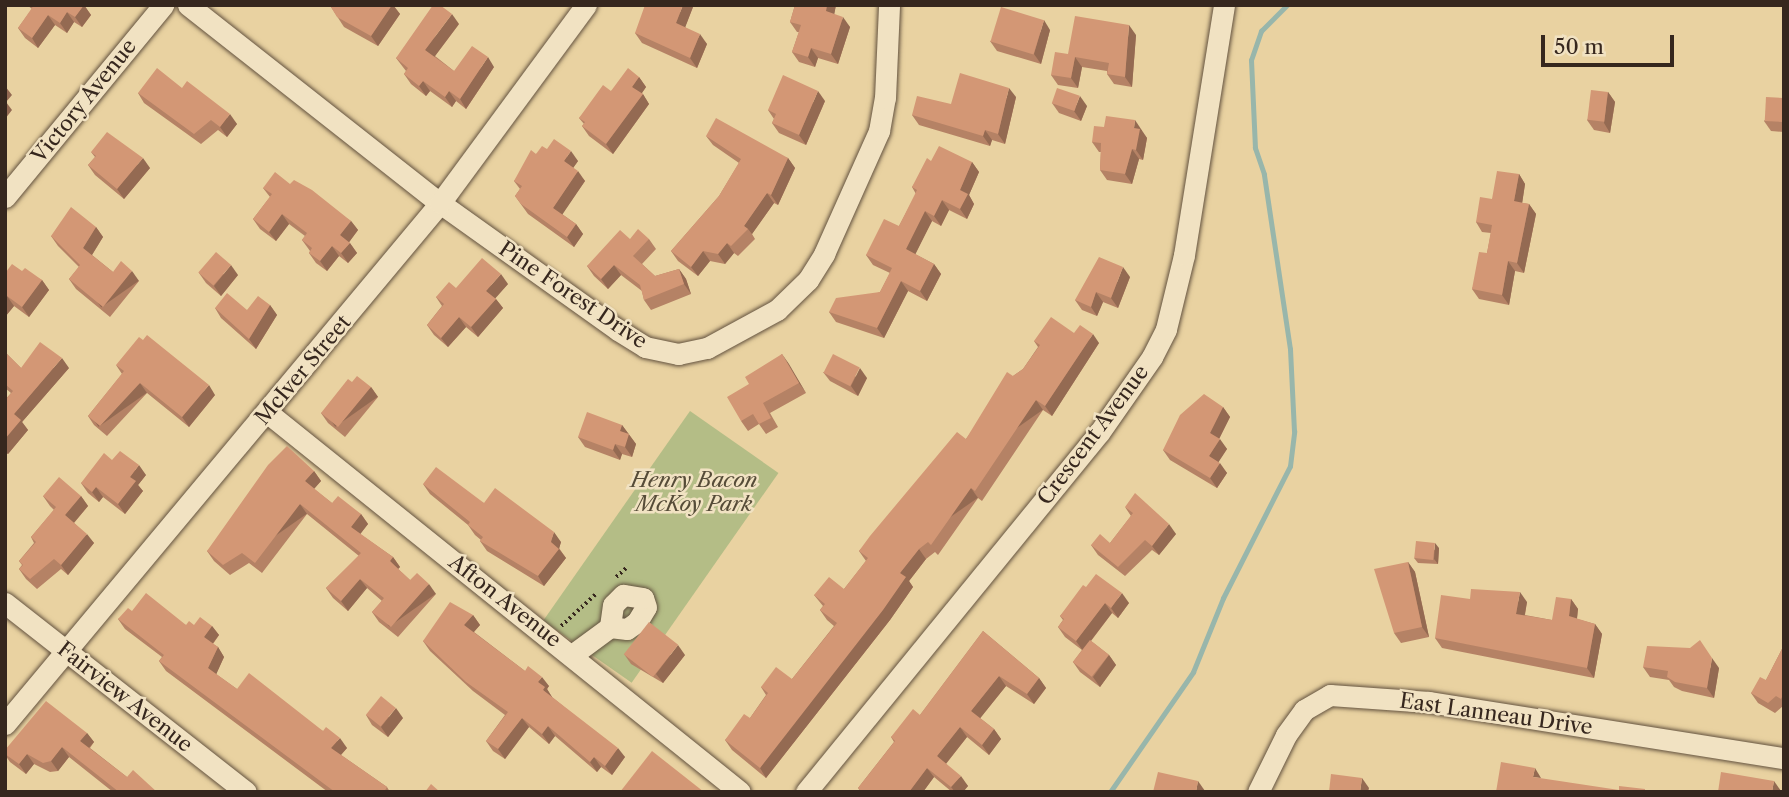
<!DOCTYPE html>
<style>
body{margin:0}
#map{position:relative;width:1789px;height:797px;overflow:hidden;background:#e9d2a1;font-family:"Libre Caslon Text",serif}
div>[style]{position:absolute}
.green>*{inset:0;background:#b4bd86;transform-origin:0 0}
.stream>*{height:5px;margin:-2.5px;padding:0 2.5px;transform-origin:2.5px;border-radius:2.5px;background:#98b6ab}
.path>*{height:3.5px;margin-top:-1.75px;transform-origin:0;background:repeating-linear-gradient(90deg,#36271e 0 2px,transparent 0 5.5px)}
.roads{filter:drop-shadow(0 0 2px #63523f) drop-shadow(0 0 2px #63523f)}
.minor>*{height:21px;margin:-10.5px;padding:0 10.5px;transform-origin:10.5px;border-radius:10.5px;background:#f1e2c2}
.wall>*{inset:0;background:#b58265}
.shaded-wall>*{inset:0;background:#946a52;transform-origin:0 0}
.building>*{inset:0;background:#d39775;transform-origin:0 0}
span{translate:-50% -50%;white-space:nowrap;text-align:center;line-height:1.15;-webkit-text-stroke:5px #f1e2c2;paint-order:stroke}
.street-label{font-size:21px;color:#36271e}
.park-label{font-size:21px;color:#564c38;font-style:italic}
.frame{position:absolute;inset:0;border:7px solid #36271e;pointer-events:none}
.scale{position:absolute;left:1541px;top:35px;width:133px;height:32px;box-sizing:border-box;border:4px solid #36271e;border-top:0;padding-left:9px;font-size:21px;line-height:24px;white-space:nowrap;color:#36271e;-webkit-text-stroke:5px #f1e2c2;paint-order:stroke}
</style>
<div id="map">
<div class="green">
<i style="left:690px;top:411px;width:108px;height:256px;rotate:35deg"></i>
</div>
<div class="stream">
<i style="left:1110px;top:792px;width:146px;rotate:-55.3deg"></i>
<i style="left:1193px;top:672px;width:80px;rotate:-67.9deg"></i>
<i style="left:1223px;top:598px;width:148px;rotate:-63.1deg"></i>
<i style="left:1290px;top:466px;width:35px;rotate:-83deg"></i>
<i style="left:1294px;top:431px;width:82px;rotate:-92.8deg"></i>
<i style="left:1290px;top:349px;width:177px;rotate:-98.5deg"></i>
<i style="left:1264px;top:174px;width:28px;rotate:-109deg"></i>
<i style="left:1255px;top:148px;width:88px;rotate:-92.6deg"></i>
<i style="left:1251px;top:60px;width:31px;rotate:-71deg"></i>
<i style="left:1261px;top:31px;width:37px;rotate:-45deg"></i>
</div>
<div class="path">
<i style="left:616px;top:577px;width:15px;rotate:-42deg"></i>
<i style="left:561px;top:626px;width:49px;rotate:-42.5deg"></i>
</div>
<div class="roads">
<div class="minor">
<i style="left:188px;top:5px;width:320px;rotate:38.2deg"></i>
<i style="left:440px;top:203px;width:219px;rotate:35.5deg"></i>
<i style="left:618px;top:330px;width:32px;rotate:32deg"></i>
<i style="left:645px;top:347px;width:34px;rotate:12deg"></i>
<i style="left:678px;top:354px;width:30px;rotate:-12deg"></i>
<i style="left:707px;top:348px;width:80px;rotate:-28.5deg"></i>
<i style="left:777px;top:310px;width:43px;rotate:-44.1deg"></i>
<i style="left:808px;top:280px;width:31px;rotate:-58deg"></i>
<i style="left:824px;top:254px;width:135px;rotate:-65.9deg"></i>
<i style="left:879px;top:131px;width:34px;rotate:-80deg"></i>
<i style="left:885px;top:98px;width:93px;rotate:-87.5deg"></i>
<i style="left:5px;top:197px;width:249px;rotate:-50.5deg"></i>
<i style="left:268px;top:413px;width:605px;rotate:38.76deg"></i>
<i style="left:5px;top:603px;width:306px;rotate:38.1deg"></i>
<i style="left:572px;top:655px;width:47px;rotate:-36.4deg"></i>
<i style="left:610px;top:627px;width:17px;rotate:7deg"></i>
<i style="left:627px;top:629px;width:12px;rotate:-35deg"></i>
<i style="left:637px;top:622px;width:17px;rotate:-59deg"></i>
<i style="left:646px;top:607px;width:9px;rotate:-108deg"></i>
<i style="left:643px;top:598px;width:20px;rotate:-171deg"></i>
<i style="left:623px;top:595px;width:14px;rotate:135deg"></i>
<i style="left:613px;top:605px;width:22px;rotate:98deg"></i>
<i style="left:5px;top:724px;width:679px;rotate:-50.14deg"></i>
<i style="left:440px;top:203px;width:246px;rotate:-53.6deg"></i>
<i style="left:806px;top:792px;width:463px;rotate:-50.8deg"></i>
<i style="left:1099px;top:433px;width:93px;rotate:-55.1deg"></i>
<i style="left:1152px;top:357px;width:31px;rotate:-63deg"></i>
<i style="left:1166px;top:329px;width:76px;rotate:-76.3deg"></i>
<i style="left:1184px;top:255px;width:253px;rotate:-80.9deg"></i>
<i style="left:1258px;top:792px;width:64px;rotate:-63.8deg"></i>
<i style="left:1286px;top:735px;width:31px;rotate:-54deg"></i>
<i style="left:1304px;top:710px;width:30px;rotate:-30deg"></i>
<i style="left:1330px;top:695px;width:99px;rotate:4deg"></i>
<i style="left:1429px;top:702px;width:359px;rotate:9deg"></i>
</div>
</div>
<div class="wall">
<i style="clip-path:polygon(27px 5px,84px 5px,91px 15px,82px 27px,74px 22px,67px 33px,55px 25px,38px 48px,25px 38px,18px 28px,32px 9px)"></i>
<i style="clip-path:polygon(393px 5px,400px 14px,378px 46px,344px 27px,331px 7px)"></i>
<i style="clip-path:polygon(795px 5px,836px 5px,834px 14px,850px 27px,838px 64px,818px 58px,815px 67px,799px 62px,792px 52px,799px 32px,797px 32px,790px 22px)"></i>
<i style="clip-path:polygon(693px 7px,685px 27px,707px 44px,697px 68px,642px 43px,635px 33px)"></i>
<i style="clip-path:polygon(459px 24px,435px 56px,454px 71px,494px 67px,466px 109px,456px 101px,452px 107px,430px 91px,426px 96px,411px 84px,404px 74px,406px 71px,396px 58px)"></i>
<i style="clip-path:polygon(1050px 30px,1041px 64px,997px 51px,990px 41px)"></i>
<i style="clip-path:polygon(1136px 35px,1132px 87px,1114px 84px,1107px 74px,1107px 71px,1082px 67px,1078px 88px,1058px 85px,1051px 75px,1068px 54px)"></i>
<i style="clip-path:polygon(639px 77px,646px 87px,642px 93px,649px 104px,613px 154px,589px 136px,582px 126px,584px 124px,579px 118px,611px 91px)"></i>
<i style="clip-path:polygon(182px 88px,237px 124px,227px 137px,218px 130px,201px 144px,144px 103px,138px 93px)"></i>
<i style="clip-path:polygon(1608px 92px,1615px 102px,1610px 133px,1594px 130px,1587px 120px)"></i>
<i style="clip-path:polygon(1016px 97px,1005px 144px,992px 140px,990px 146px,919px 125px,912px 115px,951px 104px)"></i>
<i style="clip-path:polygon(1784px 98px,1784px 132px,1771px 131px,1764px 121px)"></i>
<i style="clip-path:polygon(825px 101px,806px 145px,779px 133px,772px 123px,774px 119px,768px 110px)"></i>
<i style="clip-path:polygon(1052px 103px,1087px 106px,1081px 121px,1059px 113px)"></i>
<i style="clip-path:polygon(1104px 127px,1142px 130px,1142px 132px,1147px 138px,1143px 160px,1139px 159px,1132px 184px,1107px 180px,1100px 170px,1101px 152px,1099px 152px,1092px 142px)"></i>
<i style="clip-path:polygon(706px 136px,788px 158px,795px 168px,778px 205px,774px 203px,752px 234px,755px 239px,738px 256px,734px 253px,725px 264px,710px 261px,698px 276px,678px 261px,671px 251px,719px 196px,739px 163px,713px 145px)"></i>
<i style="clip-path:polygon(547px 149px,578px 161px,573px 168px,585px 181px,562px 214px,576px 224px,583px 234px,574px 247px,528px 214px,515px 196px,520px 189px,514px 181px,536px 154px)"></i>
<i style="clip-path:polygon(91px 152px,150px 168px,124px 199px,95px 175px,88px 165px,95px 157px)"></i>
<i style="clip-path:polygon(931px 161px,972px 162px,979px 172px,969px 195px,974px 204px,967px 219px,949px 210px,941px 226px,932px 221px,915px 254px,934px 264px,941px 274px,927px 301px,908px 291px,884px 338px,836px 322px,829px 312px,880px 292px,890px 273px,873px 265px,866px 255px,899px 226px,916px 194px,912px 187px)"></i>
<i style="clip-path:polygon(1519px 174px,1525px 184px,1522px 203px,1529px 204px,1536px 214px,1524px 273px,1515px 271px,1509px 305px,1479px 299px,1472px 289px,1487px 253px,1491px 233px,1482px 232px,1476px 222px,1492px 199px)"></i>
<i style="clip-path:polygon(290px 184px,351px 221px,358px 230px,349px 242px,357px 253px,348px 263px,339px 256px,327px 271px,316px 263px,309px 253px,310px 251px,302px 240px,305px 236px,289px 224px,276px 241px,260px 229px,253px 219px,270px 197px,263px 188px)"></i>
<i style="clip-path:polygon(96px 227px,103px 237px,92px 255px,113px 272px,139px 281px,110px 317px,76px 289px,69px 279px,79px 267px,58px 246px,51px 236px)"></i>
<i style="clip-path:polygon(630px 239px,649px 239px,656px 249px,642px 264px,655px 276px,679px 269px,686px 279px,691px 294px,651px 310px,644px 300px,642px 291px,621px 275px,608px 289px,594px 276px,587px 266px)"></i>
<i style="clip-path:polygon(22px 271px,42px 280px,49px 290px,29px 317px,14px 306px,5px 317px,6px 272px)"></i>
<i style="clip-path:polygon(199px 273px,238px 275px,221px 296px,206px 283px)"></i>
<i style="clip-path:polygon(1130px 277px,1118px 308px,1103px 302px,1097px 316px,1082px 310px,1075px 300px)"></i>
<i style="clip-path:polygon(508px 284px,495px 298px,503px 308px,478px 337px,466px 327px,448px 347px,434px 335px,427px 325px,442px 306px,436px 297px,456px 288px)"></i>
<i style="clip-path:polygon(270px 305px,277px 315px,256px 349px,221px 318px,215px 308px,247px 310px)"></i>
<i style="clip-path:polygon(1074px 333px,1099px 343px,1052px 416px,1043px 410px,982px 501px,978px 498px,938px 555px,935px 552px,926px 559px,909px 581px,913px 587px,890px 620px,766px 778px,732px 750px,725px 740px,750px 718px,766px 695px,761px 687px,792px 679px,834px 626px,827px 620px,820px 610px,823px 606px,814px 595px,844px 589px,866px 561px,859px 551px,966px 439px,1013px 376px,1023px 369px,1038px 347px,1034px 341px)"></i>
<i style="clip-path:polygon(5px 352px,21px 368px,69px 368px,22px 422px,28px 430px,8px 454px,5px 452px,5px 400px,11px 393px,5px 388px)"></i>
<i style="clip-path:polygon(782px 354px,806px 393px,770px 413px,778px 427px,766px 434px,759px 424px,748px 431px,741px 421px,749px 384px)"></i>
<i style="clip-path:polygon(116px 365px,215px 395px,189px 427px,147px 393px,107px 436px,94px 425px,88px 416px,122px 374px)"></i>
<i style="clip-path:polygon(823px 372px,867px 378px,858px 396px,830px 381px)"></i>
<i style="clip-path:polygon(371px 387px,378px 397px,345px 437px,328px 423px,321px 413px)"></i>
<i style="clip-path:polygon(1223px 407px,1230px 417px,1219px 439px,1227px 449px,1218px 462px,1227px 473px,1217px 488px,1170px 460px,1163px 450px)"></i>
<i style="clip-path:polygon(622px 425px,636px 444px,632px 457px,622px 454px,620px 460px,585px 447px,578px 437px)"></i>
<i style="clip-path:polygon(112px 460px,146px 475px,138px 485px,143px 491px,125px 514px,103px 497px,99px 502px,88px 493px,81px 483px)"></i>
<i style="clip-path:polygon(314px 471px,321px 481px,314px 489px,332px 503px,361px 514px,368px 524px,360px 534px,393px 557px,400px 567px,398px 569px,410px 580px,436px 594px,398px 637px,379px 622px,372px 612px,382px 601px,367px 588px,348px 611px,333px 598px,326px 588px,359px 556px,307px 514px,262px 573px,249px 563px,230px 575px,214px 561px,207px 551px)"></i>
<i style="clip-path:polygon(423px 484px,484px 503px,561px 542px,559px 548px,566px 558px,544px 586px,487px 551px,480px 541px,481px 540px,475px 535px,468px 525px,430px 494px)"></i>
<i style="clip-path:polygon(43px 496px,81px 496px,88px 506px,74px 523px,94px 543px,68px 575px,61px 569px,37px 589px,26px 579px,19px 569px,22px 565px,19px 561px,34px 543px,31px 537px,54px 510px,50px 506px)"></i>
<i style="clip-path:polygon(1125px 507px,1176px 534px,1159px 555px,1152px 550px,1125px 576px,1098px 555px,1091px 545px,1110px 543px,1131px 516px)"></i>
<i style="clip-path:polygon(1439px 548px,1438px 564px,1418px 563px,1414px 558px)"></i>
<i style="clip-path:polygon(1408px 562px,1415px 572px,1429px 637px,1401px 643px,1394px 633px)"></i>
<i style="clip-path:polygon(1086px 587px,1129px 603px,1118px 618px,1112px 613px,1091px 641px,1109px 655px,1116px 665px,1100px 687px,1080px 672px,1073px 662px,1082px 650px,1065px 637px,1058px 627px,1063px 620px,1060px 616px)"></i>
<i style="clip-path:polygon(1470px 599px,1527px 602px,1525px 615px,1552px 620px,1571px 599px,1578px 609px,1577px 619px,1595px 624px,1602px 634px,1594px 678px,1442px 648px,1435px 638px)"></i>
<i style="clip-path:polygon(132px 611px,186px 625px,212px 626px,219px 635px,213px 644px,218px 647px,224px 657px,216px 674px,237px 689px,323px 731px,347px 748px,341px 755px,387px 787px,390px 792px,328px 792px,166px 671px,159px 661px,162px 657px,125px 629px,118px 619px)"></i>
<i style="clip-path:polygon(473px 615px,480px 625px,474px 632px,525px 671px,549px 686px,547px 689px,552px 697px,625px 757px,612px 775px,601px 767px,597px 772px,555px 736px,549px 744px,529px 727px,505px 759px,493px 751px,486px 741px,505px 715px,473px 691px,430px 651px,423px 641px)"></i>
<i style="clip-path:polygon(983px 631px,1039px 678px,1046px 688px,1034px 704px,1006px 686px,980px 718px,994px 729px,1001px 739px,989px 755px,967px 737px,946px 764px,968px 786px,963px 792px,952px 792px,934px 777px,923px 792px,861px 792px,858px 788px,894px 742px,891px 737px,920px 715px)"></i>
<i style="clip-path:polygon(1784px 645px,1784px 706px,1783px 706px,1775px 713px,1758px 703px,1751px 693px,1766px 680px)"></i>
<i style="clip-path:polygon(624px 654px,685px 655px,663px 683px,631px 664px)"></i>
<i style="clip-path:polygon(1643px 667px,1719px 668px,1714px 698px,1682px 691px,1674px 687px,1669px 680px,1650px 677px)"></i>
<i style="clip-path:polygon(366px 715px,403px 718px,388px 737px,372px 725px)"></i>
<i style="clip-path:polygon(87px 733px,94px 742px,90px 748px,127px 777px,157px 792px,113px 792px,69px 757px,58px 771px,50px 772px,34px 764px,26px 774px,10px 762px,5px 755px,5px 750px)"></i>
</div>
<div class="shaded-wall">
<i style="clip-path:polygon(84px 5px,91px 15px,82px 27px,75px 17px)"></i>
<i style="clip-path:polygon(392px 5px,393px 5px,400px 14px,378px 46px,371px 36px)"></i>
<i style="clip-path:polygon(683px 5px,692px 5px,693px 7px,683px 33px,676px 23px)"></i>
<i style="clip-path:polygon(827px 5px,836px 5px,833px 21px,826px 11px)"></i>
<i style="clip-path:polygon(67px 12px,74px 22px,67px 33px,60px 23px)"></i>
<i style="clip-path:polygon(452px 14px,459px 24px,432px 60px,425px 50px)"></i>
<i style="clip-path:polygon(48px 15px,55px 25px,38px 48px,32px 38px)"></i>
<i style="clip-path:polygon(843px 17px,850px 27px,838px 64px,831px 54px)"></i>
<i style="clip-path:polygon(1044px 20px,1050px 30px,1041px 64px,1034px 54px)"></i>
<i style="clip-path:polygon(1129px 25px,1136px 35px,1132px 87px,1125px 77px)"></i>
<i style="clip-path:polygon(700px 34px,707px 44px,697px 68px,690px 58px)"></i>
<i style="clip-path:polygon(811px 48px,818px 58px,815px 67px,808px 57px)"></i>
<i style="clip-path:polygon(488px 57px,494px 67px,466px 109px,460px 99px)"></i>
<i style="clip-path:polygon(1075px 57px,1082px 67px,1078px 88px,1071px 78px)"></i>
<i style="clip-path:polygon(639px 77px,646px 87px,639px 97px,632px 87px)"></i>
<i style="clip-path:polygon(423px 81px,430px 91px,426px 96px,419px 86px)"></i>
<i style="clip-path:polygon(5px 86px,12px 95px,6px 102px,12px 110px,5px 119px)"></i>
<i style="clip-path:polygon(1009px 88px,1016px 97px,1005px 144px,998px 134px)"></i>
<i style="clip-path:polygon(449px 91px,456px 101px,452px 107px,445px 97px)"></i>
<i style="clip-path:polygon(818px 91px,825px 101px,806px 145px,799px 135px)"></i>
<i style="clip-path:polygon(1608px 92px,1615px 102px,1610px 133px,1604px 123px)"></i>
<i style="clip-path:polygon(643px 94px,649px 104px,613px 154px,606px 144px)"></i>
<i style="clip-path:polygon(1080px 96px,1087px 106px,1081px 121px,1074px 111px)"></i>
<i style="clip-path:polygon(230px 114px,237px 124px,227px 137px,220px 127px)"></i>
<i style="clip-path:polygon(1135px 120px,1147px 138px,1143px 160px,1136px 150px,1134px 128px)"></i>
<i style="clip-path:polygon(985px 130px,992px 140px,990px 146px,983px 136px)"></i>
<i style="clip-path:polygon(1132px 149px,1139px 159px,1132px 184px,1125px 174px)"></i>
<i style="clip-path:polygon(571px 151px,578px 161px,571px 171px,564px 161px)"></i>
<i style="clip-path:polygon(143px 158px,150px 168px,124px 199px,117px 189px)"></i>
<i style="clip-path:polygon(788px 158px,795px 168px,778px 205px,771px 195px)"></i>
<i style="clip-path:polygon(972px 162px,979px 172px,969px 195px,974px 204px,967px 219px,960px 209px,960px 190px)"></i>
<i style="clip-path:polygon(578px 171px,585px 181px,560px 218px,553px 208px)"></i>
<i style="clip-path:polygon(1519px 174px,1525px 184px,1521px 211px,1514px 201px)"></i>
<i style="clip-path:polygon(767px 193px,774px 203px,752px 234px,748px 229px,744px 226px)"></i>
<i style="clip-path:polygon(942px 200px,949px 210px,941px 226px,934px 216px)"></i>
<i style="clip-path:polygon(1529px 204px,1536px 214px,1524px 273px,1517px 263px)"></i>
<i style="clip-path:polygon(925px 211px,932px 221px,913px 259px,906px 249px)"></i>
<i style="clip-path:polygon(282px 214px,289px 224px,276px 241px,269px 232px)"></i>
<i style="clip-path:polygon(351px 221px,358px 230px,347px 245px,340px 235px)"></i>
<i style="clip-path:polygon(576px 224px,583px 234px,574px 247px,567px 237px)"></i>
<i style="clip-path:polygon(96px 227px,103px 237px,90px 258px,83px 248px)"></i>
<i style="clip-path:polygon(350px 243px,357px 253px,348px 263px,341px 253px)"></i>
<i style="clip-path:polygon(727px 243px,734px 253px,725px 264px,718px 254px)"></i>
<i style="clip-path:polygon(332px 246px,339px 256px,327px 271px,320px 261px)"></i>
<i style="clip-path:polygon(703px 251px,710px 261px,698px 276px,691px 267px)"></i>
<i style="clip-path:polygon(1508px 261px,1515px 271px,1509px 305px,1502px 295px)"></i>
<i style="clip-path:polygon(934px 264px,941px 274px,927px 301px,920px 291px)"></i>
<i style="clip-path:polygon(231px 265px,238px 275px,221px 296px,214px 286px)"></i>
<i style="clip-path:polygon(614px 265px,621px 275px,608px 289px,601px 279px)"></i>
<i style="clip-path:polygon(1123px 267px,1130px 277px,1118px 308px,1111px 298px)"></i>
<i style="clip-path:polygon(679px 269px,686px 279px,691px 294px,684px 284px)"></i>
<i style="left:132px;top:271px;width:12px;height:46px;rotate:55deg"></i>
<i style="clip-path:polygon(501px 274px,508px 284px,493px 301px,486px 291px)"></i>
<i style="clip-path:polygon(42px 280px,49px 290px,29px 317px,22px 307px)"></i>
<i style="clip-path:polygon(901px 281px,908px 291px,884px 338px,877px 328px)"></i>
<i style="clip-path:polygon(1096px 292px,1103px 302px,1097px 316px,1091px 307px)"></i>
<i style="clip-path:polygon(7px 296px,14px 306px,5px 317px,5px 298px)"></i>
<i style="clip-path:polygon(496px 299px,503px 308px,478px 337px,471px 327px)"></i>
<i style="clip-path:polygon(270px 305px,277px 315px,256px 349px,249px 339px)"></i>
<i style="clip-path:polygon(459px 317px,466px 327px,448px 347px,441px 338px)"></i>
<i style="clip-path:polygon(1093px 334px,1099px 343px,1052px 416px,1045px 406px)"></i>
<i style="clip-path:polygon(782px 354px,789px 364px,806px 393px,799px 383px)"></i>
<i style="clip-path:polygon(62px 358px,69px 368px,22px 422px,28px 430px,8px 454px,5px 451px,5px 439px,14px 414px)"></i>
<i style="clip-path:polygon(860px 368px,867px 378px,858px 396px,851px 386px)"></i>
<i style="left:140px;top:383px;width:12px;height:59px;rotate:55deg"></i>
<i style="clip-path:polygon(209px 385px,215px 395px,189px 427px,182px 417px)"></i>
<i style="left:371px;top:387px;width:12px;height:52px;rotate:55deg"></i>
<i style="left:1036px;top:400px;width:12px;height:110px;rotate:55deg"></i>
<i style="clip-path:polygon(1223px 407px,1230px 417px,1217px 443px,1210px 433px)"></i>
<i style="clip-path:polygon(622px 425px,636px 444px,632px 457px,625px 447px,620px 431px)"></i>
<i style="clip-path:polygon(1220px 439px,1227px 449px,1216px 466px,1209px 456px)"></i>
<i style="clip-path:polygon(615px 444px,622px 454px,620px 460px,613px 450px)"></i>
<i style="clip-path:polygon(1220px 463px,1227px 473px,1217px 488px,1210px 478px)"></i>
<i style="clip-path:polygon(139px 465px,146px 475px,138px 485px,143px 491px,125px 514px,118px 504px,130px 477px)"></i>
<i style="clip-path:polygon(314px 471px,321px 481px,312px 491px,305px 481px)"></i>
<i style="clip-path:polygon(96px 487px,103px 497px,99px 502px,92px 492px)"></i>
<i style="left:971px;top:488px;width:12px;height:70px;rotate:55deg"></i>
<i style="clip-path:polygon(81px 496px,88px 506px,72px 525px,65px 515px)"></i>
<i style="left:300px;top:504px;width:12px;height:74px;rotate:55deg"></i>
<i style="clip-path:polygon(361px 514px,368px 524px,358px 537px,351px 527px)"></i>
<i style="clip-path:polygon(1169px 524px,1176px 534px,1159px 555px,1152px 546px)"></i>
<i style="clip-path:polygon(554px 532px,561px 542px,559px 549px,566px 558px,544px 586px,538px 576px)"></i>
<i style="clip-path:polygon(87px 534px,94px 543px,68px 575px,61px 565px)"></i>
<i style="clip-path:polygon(1435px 543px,1439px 548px,1438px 564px,1434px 559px)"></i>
<i style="clip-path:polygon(919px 549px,926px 559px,909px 581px,913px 587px,890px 620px,766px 778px,760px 768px,900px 573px)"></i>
<i style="clip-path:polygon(393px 557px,400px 567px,397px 570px,390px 561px)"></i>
<i style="clip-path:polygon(1408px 562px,1415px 572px,1429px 637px,1422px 627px)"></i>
<i style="clip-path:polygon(360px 579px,367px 588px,348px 611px,341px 601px)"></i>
<i style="left:429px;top:584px;width:12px;height:57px;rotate:55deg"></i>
<i style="clip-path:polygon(1520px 592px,1527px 602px,1523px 624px,1516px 614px)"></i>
<i style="clip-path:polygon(1122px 593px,1129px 603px,1118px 618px,1111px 608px)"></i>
<i style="clip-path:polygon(1571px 599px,1578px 609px,1576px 626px,1569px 616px)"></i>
<i style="clip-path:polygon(1105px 603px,1112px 613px,1083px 651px,1076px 641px)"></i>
<i style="clip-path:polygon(473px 615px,480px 625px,471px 635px,464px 625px)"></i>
<i style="clip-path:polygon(1595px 624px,1602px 634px,1594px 678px,1587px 668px)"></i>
<i style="clip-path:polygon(212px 626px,219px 635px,210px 647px,204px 637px)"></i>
<i style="clip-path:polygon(678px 645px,685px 655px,663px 683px,656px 674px)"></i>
<i style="clip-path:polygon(218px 647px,224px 657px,215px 677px,208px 668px)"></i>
<i style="clip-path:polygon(1109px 655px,1116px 665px,1100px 687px,1093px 677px)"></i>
<i style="clip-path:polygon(1712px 658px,1719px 668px,1714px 698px,1707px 688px)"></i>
<i style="clip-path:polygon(999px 676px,1006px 686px,978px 721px,971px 711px)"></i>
<i style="clip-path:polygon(542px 677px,549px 686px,547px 689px,552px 697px,550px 700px,538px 682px)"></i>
<i style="clip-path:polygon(1039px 678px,1046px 688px,1034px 704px,1027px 694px)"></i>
<i style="clip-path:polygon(396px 708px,403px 718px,388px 737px,381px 727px)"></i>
<i style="clip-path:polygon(522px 718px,529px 727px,505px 759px,498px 749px)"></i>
<i style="clip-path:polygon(548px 726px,555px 736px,549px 744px,542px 734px)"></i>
<i style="clip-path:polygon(960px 727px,967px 737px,944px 766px,937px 756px)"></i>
<i style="clip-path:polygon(994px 729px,1001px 739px,989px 755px,982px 745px)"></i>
<i style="clip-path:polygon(87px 733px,94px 742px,87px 750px,80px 741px)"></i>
<i style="clip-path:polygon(340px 738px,347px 748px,338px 758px,331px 748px)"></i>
<i style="clip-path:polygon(62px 747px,69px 757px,58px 771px,51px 761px)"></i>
<i style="clip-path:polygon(618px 748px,625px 757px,612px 775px,605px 766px)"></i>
<i style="clip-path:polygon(27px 754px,34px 764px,26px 774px,19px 764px)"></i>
<i style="clip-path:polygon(594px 757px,601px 767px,597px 772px,590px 762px)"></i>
<i style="clip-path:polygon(927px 768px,934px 777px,923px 792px,909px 792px)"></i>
<i style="clip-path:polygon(1535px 768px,1541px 778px,1533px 777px)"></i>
<i style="clip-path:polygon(961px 776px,968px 786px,963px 792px,955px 792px,951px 787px)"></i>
<i style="clip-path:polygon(1362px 778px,1369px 788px,1368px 792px,1360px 792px)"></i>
<i style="clip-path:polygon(1198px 781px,1205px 791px,1205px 792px,1196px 792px)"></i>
<i style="clip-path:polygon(1774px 781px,1781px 791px,1781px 792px,1772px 792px)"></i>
</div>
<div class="building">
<i style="clip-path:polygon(34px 5px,84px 5px,75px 17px,67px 12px,60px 23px,48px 15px,32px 38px,18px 28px)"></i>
<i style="clip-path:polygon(333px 5px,392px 5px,371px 36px,337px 17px,331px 7px)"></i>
<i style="clip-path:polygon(433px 5px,440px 5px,452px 14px,425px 50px,454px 71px,472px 46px,488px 57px,460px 99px,449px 91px,445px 97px,423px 81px,419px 86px,404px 74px,408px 68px,396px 58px)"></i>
<i style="clip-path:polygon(645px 5px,683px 5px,676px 23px,700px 34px,690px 58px,635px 33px)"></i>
<i style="clip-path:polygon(795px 5px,827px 5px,826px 11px,843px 17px,831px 54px,811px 48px,808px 57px,792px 52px,801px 25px,790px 22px)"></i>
<i style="left:1001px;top:7px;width:45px;height:36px;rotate:17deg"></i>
<i style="clip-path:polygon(1075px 16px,1129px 25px,1125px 77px,1107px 74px,1109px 63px,1075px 57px,1071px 78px,1051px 75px,1055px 52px,1068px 54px)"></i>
<i style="clip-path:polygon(157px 68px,182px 88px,187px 81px,230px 114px,220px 127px,211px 120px,194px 134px,138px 93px)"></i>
<i style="clip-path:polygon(628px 68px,639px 77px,632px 87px,643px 94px,606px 144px,582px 126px,585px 122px,579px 118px,603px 85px,611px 91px)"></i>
<i style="clip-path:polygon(960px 73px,1009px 88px,998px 134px,985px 130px,983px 136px,912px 115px,917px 96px,951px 104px)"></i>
<i style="clip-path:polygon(783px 75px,818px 91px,799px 135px,772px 123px,776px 114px,768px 110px)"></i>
<i style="left:1057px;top:88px;width:24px;height:16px;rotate:19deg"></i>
<i style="left:1591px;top:90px;width:17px;height:30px;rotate:7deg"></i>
<i style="left:1766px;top:97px;width:18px;height:24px;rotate:3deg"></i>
<i style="clip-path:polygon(1106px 116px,1135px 120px,1134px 128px,1140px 129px,1136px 150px,1132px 149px,1125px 174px,1100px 170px,1101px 143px,1092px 142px,1094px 126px,1104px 127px)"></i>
<i style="clip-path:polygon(716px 118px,788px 158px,771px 195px,767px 193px,744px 226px,748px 229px,731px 246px,727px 243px,718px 254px,703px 251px,691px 267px,671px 251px,719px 196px,741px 159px,706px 136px)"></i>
<i style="clip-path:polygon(107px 132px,143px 158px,117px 189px,88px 165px,96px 156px,91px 152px)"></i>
<i style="clip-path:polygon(554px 139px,571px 151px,564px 161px,578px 171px,553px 208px,576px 224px,567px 237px,521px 204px,515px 196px,522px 186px,514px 181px,531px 150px,536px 154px,542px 146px,547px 149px)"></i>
<i style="clip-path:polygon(939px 146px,972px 162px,960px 190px,968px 194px,960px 209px,942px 200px,934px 216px,925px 211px,906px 249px,934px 264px,920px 291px,901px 281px,877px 328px,829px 312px,836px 298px,880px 292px,892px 268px,866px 255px,884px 219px,899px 226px,917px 190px,912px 187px,927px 158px,931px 161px)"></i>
<i style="clip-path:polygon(1497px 171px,1519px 174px,1514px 201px,1529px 204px,1517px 263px,1508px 261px,1502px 295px,1472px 289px,1479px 252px,1487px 253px,1492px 225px,1476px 222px,1480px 197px,1492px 199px)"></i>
<i style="clip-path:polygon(275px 172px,290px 184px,294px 180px,312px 190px,351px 221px,340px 235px,350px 243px,341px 253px,332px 246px,320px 261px,309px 253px,312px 248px,302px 240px,307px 233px,282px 214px,269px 232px,253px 219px,272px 194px,263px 188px)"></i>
<i style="clip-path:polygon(71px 207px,96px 227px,83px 248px,113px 272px,121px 261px,132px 271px,103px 307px,69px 279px,80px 265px,51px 236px)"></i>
<i style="clip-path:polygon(638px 229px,649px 239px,633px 256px,655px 276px,679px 269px,684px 284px,644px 300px,640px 285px,614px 265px,601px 279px,587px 266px,620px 230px,630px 239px)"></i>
<i style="left:216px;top:252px;width:20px;height:27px;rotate:41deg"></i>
<i style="clip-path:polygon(1099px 257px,1123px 267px,1111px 298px,1096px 292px,1091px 307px,1075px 300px)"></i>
<i style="clip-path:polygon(482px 258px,501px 274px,486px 291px,496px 299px,471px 327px,459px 317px,441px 338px,427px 325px,444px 304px,436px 297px,449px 282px,456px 288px)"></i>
<i style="clip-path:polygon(12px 264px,22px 271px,25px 268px,42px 280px,22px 307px,7px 296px,5px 298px,5px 271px,6px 272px)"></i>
<i style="clip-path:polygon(227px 293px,247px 310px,258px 296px,270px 305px,249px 339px,215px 308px)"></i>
<i style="clip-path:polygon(1051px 317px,1074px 333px,1080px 325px,1093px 334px,1045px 406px,1036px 400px,975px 491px,971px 488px,931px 545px,928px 542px,919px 549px,900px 573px,906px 577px,883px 610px,760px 768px,725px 740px,744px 714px,750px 718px,768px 693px,761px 687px,776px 667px,792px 679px,837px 623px,820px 610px,825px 604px,814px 595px,829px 577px,844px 589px,868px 558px,859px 551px,870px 536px,957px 432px,966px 439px,1007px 372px,1013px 376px,1023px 369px,1040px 345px,1034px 341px)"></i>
<i style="clip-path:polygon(147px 335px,209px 385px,182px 417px,140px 383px,100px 426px,88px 416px,124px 371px,116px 365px,139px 337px,143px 340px)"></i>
<i style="clip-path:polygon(40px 342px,62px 358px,14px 414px,21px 420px,5px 439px,5px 400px,13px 391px,5px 384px,5px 352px,21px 368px)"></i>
<i style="clip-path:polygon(782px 354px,799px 383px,763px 403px,771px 418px,759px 424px,753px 414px,741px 421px,727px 397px,749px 384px,745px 377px)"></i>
<i style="left:833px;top:354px;width:30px;height:21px;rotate:27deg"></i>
<i style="clip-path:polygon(357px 376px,371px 387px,338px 427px,321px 413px,348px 379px,352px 382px)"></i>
<i style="clip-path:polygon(1204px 394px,1223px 407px,1210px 433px,1220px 439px,1209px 456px,1220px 463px,1210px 478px,1163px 450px,1180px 415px)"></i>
<i style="clip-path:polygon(587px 412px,622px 425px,620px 431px,629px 434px,625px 447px,615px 444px,613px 450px,578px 437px)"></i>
<i style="clip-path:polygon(287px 446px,314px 471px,305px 481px,332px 503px,338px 496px,361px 514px,351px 527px,393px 557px,390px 561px,410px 580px,417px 573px,429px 584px,391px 627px,372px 612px,384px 598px,360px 579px,341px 601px,326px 588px,361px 553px,300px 504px,255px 563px,242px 553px,223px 565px,207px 551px,268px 465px)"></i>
<i style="clip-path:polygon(120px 451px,139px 465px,130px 477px,136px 481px,118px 504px,96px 487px,92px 492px,81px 483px,104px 453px,112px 460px)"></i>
<i style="clip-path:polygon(436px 467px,484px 503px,495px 488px,554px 532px,551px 542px,559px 549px,538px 576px,480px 541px,483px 537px,468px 525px,470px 522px,423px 484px)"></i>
<i style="clip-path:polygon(59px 477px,81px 496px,65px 515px,87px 534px,61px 565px,54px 559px,30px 579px,19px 569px,23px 565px,19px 561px,36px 542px,31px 537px,56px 507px,43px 496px)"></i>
<i style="clip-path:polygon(1135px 493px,1169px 524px,1152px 546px,1145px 540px,1118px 567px,1091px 545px,1100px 534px,1110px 543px,1133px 513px,1125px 507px)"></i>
<i style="left:1416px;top:541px;width:19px;height:17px;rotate:6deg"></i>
<i style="clip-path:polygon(1408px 562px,1422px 627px,1394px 633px,1374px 569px)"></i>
<i style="clip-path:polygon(1096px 574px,1122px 593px,1111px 608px,1105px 603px,1076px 641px,1058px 627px,1064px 619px,1060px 616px,1083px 585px,1086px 587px)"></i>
<i style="clip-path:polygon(1471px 589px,1520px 592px,1516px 614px,1552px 620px,1556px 597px,1571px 599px,1569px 616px,1595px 624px,1587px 668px,1435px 638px,1441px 595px,1470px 599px)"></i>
<i style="clip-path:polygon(146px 593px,186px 625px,189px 621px,194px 625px,200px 617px,212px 626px,204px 637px,218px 647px,208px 668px,237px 689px,249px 673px,323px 731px,326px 727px,340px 738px,331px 748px,387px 787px,384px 792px,335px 792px,159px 661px,164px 655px,118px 619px,128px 608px,132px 611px)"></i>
<i style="clip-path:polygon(450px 602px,473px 615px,464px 625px,525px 671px,528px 666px,542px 677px,538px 682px,545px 687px,543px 690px,618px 748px,605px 766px,594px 757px,590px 762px,548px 726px,542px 734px,522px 718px,498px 749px,486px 741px,508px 712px,466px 682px,423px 641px)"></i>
<i style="left:649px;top:622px;width:37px;height:41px;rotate:38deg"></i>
<i style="clip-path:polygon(983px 631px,1039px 678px,1027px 694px,999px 676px,971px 711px,994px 729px,982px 745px,960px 727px,937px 756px,961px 776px,951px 787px,927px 768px,909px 792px,862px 792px,858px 788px,895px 741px,891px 737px,913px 709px,920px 715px)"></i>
<i style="left:1090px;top:640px;width:24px;height:28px;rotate:38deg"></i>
<i style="clip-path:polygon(1700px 640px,1712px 658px,1707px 688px,1675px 682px,1667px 677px,1668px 671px,1643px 667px,1647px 646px,1690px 648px)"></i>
<i style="clip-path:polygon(1784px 645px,1784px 693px,1781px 699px,1776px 696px,1768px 703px,1751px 693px,1760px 677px,1766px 680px)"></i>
<i style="left:381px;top:696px;width:19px;height:24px;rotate:39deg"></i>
<i style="clip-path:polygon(46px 701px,87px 733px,80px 741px,127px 777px,133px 770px,157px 792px,119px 792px,62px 747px,51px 761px,43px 763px,27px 754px,19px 764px,5px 754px,5px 750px)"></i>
<i style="clip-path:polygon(652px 751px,704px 792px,620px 792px)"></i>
<i style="clip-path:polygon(1501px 762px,1535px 768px,1533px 777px,1619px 790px,1619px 786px,1645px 789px,1645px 792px,1496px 792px)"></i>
<i style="clip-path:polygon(1158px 772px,1198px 781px,1196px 792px,1153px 792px)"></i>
<i style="clip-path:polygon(1721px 772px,1774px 781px,1772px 792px,1718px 792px)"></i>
<i style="clip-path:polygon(1331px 774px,1362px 778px,1360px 792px,1329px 792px)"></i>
<i style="clip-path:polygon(431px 784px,440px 792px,425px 792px)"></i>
</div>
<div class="street-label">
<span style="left:84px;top:101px;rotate:-51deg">Victory Avenue</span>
<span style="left:573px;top:295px;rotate:34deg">Pine Forest Drive</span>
<span style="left:303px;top:370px;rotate:-50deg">McIver Street</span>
<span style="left:1093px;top:435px;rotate:-53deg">Crescent Avenue</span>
<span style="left:505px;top:601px;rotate:38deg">Afton Avenue</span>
<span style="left:125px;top:697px;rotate:38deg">Fairview Avenue</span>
<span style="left:1496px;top:714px;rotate:8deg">East Lanneau Drive</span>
</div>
<div class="park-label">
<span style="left:694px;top:492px">Henry Bacon<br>McKoy Park</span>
</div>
<div class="frame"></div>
<div class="scale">50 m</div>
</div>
